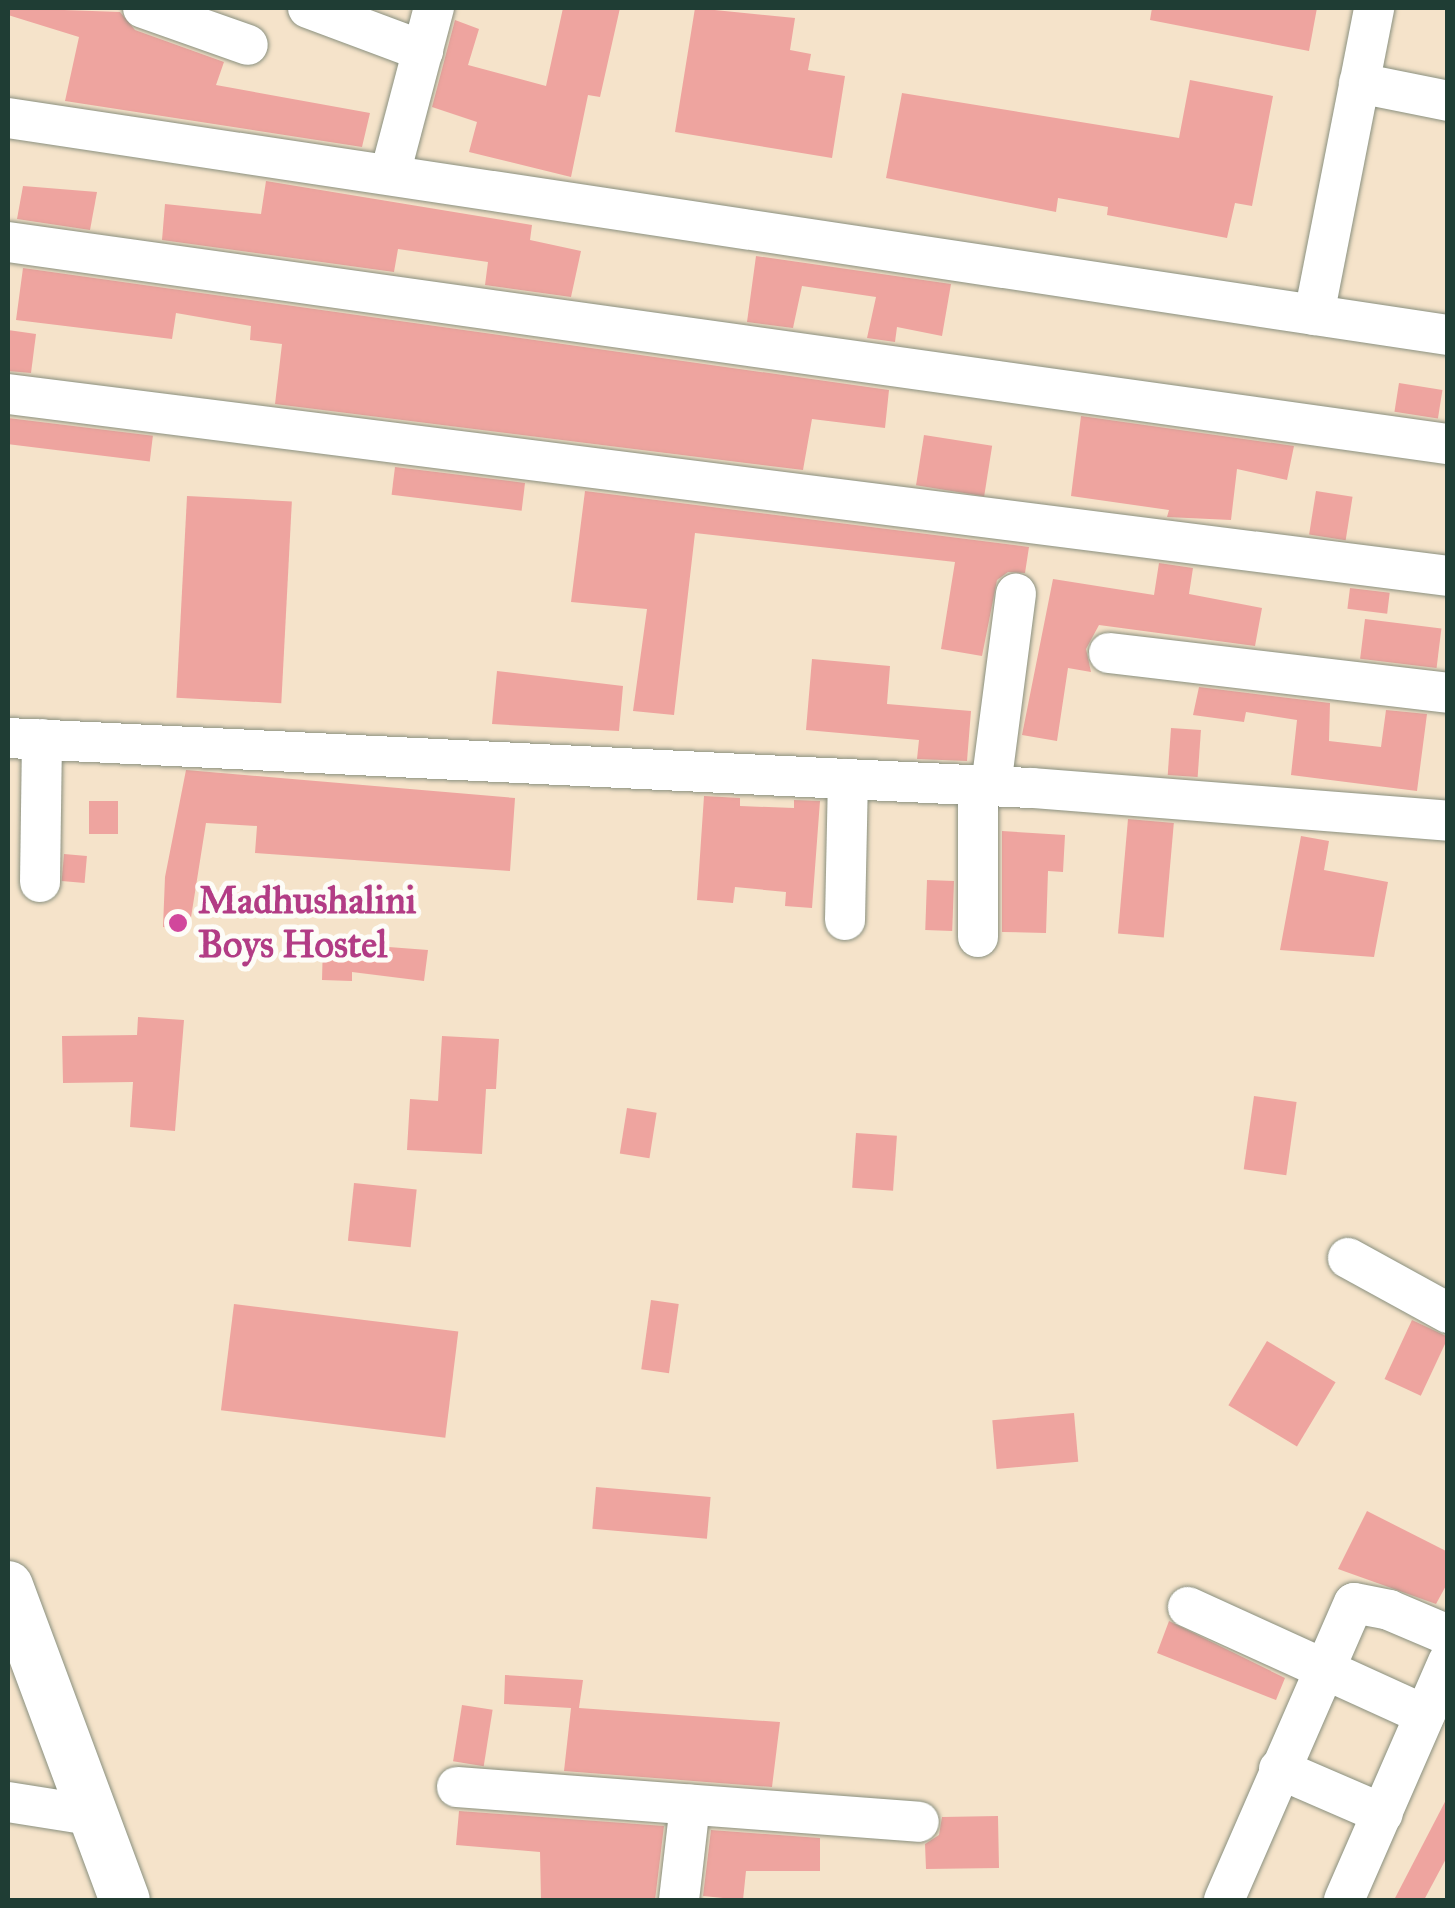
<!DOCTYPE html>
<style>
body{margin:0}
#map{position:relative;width:1455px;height:1908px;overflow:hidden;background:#f5e3ca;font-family:"IM FELL Great Primer",serif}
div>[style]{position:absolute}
.building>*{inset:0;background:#eea49f;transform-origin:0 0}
.roads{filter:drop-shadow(0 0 2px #8a907f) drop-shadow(0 0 2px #8a907f)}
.minor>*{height:40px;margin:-20px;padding:0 20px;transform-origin:20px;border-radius:20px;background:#fff}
.tertiary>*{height:50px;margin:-25px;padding:0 25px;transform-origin:25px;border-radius:25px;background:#fff}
.dots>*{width:28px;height:28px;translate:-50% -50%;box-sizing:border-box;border:5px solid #fdfcf7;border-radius:50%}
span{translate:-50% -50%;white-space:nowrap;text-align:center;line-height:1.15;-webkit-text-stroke:10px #fdfcf7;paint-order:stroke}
.hotel-label{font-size:38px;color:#b23c85;font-weight:700}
.left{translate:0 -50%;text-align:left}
.frame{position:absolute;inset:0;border:10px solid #1f3d34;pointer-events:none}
</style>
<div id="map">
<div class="building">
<i style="clip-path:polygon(8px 8px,120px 12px,135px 30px,224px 62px,216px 85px,370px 113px,362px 147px,65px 101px,79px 37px,8px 15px)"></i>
<i style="clip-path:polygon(563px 8px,620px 8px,600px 97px,588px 95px,571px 177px,469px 152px,477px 122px,432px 107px,455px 20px,479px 29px,468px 65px,546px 86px)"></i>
<i style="clip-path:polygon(695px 8px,795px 18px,790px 50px,811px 54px,808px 70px,845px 76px,832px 158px,675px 132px)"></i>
<i style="clip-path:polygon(1152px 8px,1317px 8px,1309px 51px,1150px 20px)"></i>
<i style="clip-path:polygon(1190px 80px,1273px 96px,1252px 206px,1235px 203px,1227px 238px,1107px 215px,1108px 207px,1058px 198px,1056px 212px,886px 178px,902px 93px,1179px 138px)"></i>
<i style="clip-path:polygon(266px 181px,532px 225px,530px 240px,581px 251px,571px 297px,485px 285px,488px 262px,398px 249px,394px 272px,162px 240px,165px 204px,261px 214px)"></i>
<i style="clip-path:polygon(23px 186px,97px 192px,90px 230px,17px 219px)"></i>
<i style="clip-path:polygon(756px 256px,951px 284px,942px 336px,897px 327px,895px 342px,867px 338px,876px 297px,802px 286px,793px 328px,747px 322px)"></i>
<i style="clip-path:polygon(23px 268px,889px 390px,885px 428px,812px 419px,803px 470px,275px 404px,282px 344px,250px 340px,251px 326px,176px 313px,172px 339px,16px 320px)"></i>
<i style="clip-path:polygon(8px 330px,36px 334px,31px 373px,8px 371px)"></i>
<i style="left:1399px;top:383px;width:44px;height:29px;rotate:9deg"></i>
<i style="clip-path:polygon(1081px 416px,1294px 446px,1287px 480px,1237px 469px,1231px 520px,1167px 517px,1169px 510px,1071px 496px)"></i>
<i style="left:8px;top:418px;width:146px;height:26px;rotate:7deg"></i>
<i style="left:924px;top:435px;width:69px;height:51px;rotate:9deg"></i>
<i style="left:395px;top:467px;width:131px;height:28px;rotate:7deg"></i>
<i style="clip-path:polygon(585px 491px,1029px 547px,1025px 573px,1008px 572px,997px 580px,982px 656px,941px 649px,955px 562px,695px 533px,674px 715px,633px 711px,647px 609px,571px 602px)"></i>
<i style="left:1316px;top:491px;width:37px;height:44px;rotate:9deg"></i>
<i style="left:187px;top:496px;width:105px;height:202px;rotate:3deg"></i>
<i style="clip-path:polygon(1159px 563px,1193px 568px,1189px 594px,1262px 608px,1255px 646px,1099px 625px,1086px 649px,1091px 672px,1068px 668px,1057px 741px,1022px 735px,1053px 579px,1154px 595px)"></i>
<i style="left:1350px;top:588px;width:40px;height:21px;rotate:7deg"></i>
<i style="left:1365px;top:619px;width:77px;height:40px;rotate:7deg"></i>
<i style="clip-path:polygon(812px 659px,890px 666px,887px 704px,971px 711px,967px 761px,917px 759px,919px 740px,806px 730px)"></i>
<i style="clip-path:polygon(497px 671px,623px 686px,619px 731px,492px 724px)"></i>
<i style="clip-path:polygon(1199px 687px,1330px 703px,1329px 741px,1381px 747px,1386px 710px,1427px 714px,1417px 791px,1291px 775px,1297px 720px,1246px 712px,1244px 722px,1193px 715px)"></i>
<i style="left:1171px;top:728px;width:30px;height:47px;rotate:4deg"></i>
<i style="clip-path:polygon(186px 770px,515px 798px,510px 871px,255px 853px,257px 826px,206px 823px,189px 930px,163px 927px,165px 877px)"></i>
<i style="clip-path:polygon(704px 796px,740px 798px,740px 806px,794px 808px,794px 800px,820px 801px,812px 908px,785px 906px,786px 892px,735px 887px,733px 903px,697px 900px)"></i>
<i style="left:89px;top:801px;width:29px;height:33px"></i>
<i style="left:1128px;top:819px;width:46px;height:115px;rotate:5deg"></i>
<i style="clip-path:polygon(1002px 831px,1065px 835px,1063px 872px,1048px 871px,1046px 933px,1002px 932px)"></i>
<i style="clip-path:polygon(1301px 836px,1329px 841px,1324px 870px,1388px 882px,1374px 957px,1280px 950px)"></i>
<i style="left:64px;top:854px;width:23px;height:27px;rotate:5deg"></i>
<i style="left:927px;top:880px;width:27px;height:50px;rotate:2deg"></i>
<i style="clip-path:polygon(323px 942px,428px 950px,424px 981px,352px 972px,352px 981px,322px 980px)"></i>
<i style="clip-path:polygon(138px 1017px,184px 1020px,175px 1131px,130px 1127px,133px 1082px,63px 1083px,62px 1036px,137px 1035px)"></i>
<i style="clip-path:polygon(442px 1036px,499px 1039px,496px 1089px,486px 1089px,482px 1154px,407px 1150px,410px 1099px,438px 1101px)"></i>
<i style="left:1254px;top:1096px;width:43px;height:74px;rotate:8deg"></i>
<i style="left:627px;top:1108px;width:30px;height:46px;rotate:9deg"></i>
<i style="left:856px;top:1133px;width:41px;height:55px;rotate:4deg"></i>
<i style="left:354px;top:1183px;width:63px;height:58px;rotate:6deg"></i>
<i style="left:651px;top:1300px;width:28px;height:70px;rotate:8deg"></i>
<i style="left:234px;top:1304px;width:226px;height:107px;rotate:7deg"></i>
<i style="left:1412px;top:1320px;width:40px;height:65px;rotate:25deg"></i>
<i style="left:1267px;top:1341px;width:80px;height:75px;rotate:31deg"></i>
<i style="left:1074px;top:1413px;width:49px;height:82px;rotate:85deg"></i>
<i style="left:596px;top:1487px;width:115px;height:42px;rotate:5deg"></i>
<i style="clip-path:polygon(1367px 1511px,1448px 1552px,1448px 1582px,1436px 1604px,1338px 1569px)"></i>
<i style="clip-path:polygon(1169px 1621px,1285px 1678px,1276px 1700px,1157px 1653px)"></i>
<i style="clip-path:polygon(505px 1675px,583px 1680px,579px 1708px,780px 1722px,772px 1787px,564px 1771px,571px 1708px,504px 1704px)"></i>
<i style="left:462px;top:1705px;width:31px;height:57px;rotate:9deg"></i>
<i style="clip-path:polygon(1448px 1796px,1448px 1855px,1424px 1900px,1394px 1900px)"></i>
<i style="clip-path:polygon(459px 1811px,664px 1826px,655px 1900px,541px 1900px,540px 1852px,456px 1845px)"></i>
<i style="clip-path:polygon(998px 1816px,999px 1868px,926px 1869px,925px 1844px,939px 1835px,942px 1817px)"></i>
<i style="clip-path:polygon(711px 1830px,820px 1838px,820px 1871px,746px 1871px,743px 1900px,703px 1896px)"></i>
</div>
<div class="roads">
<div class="minor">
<i style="left:143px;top:8px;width:111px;rotate:19.4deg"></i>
<i style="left:308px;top:8px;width:123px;rotate:20.5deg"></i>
<i style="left:1359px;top:83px;width:91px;rotate:11.4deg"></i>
<i style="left:8px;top:118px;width:1456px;rotate:8.57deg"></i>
<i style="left:390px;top:174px;width:172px;rotate:-75.2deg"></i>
<i style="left:8px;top:242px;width:1454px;rotate:7.99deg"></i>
<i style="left:1314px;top:315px;width:313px;rotate:-78.9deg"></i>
<i style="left:8px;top:394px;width:1451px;rotate:7.2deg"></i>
<i style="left:1109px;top:653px;width:341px;rotate:6.7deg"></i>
<i style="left:8px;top:738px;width:1025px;rotate:2.8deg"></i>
<i style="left:1032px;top:788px;width:417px;rotate:4.5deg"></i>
<i style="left:978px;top:785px;width:152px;rotate:90deg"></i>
<i style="left:991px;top:786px;width:194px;rotate:-82.6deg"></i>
<i style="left:40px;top:882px;width:143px;rotate:-89.2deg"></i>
<i style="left:845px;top:920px;width:141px;rotate:-88.8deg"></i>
<i style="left:1348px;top:1258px;width:114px;rotate:28.8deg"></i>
<i style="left:1188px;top:1607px;width:260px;rotate:24.5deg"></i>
<i style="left:1279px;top:1769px;width:113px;rotate:23.4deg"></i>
<i style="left:457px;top:1787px;width:463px;rotate:4.3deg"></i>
<i style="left:8px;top:1802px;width:83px;rotate:9deg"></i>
<i style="left:679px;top:1900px;width:96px;rotate:-83.4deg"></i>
<i style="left:1224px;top:1900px;width:324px;rotate:-66.4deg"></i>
<i style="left:1354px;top:1603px;width:36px;rotate:11deg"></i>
<i style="left:1389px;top:1610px;width:64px;rotate:23deg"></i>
<i style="left:1344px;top:1900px;width:260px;rotate:-66.4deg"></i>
</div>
<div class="tertiary">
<i style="left:8px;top:1586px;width:335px;rotate:69.6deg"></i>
</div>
</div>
<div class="dots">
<i style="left:178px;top:923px;background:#d1479c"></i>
</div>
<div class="hotel-label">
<span class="left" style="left:198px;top:923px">Madhushalini<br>Boys Hostel</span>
</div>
<div class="frame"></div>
</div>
